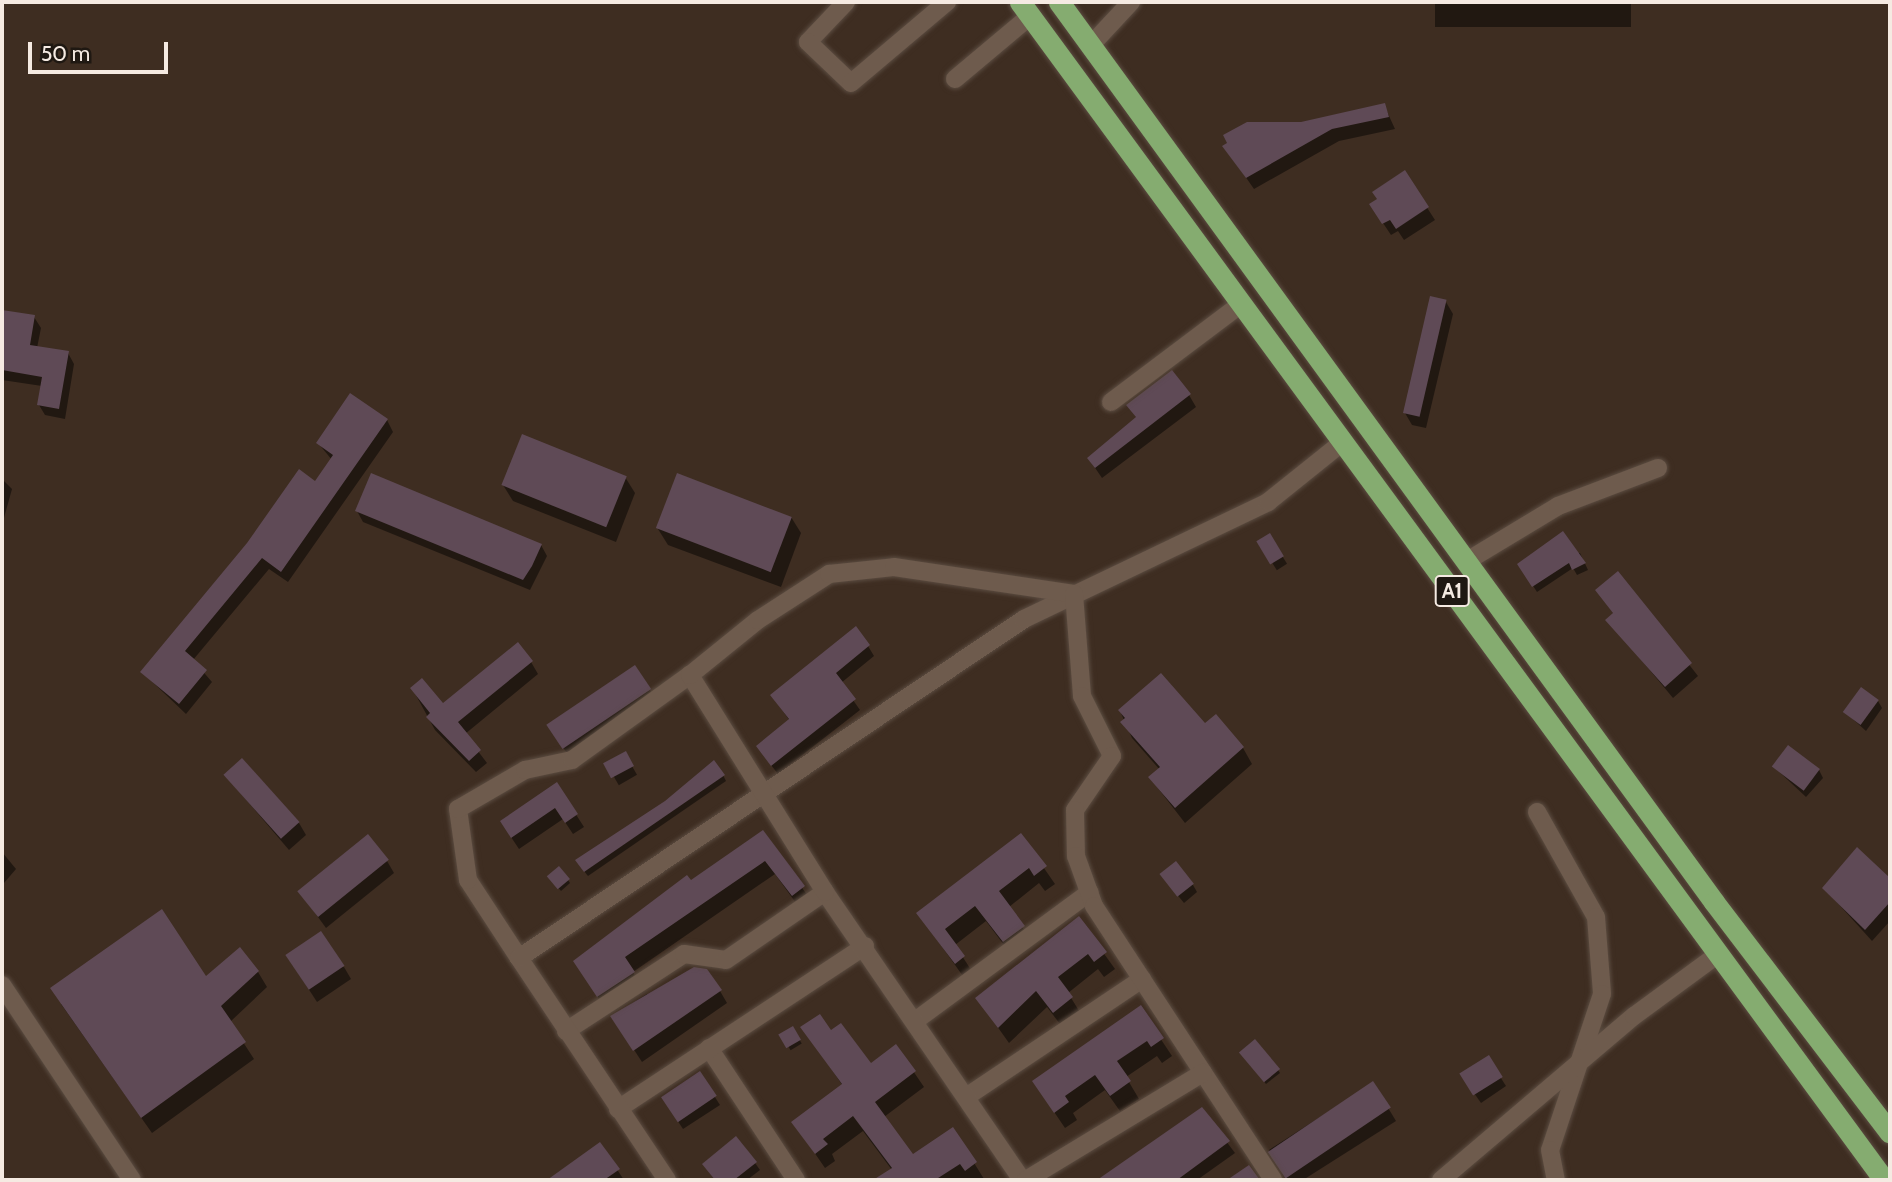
<!DOCTYPE html>
<style>
body{margin:0}
#map{position:relative;width:1892px;height:1182px;overflow:hidden;background:#3e2d21;font-family:Cabin,sans-serif}
div>[style]{position:absolute}
.shadow>*{inset:0;background:#0007;transform-origin:0 0}
.building>*{inset:0;background:#5f4a56;transform-origin:0 0}
.roads{filter:drop-shadow(0 0 2px #5b4c41) drop-shadow(0 0 2px #5b4c41)}
.street>*{height:18px;margin:-9px;padding:0 9px;transform-origin:9px;border-radius:9px;background:#6e5b4d}
.highway>*{height:21px;margin:-10.5px;padding:0 10.5px;transform-origin:10.5px;border-radius:10.5px;background:#85ac70}
span{translate:-50% -50%;white-space:nowrap;text-align:center;line-height:1.15;-webkit-text-stroke:5px #1f1812;paint-order:stroke}
.shield-label span{padding:2px 5px;background:#1f1812;border:2px solid;border-radius:5px;-webkit-text-stroke-width:0}
.shield-label{font-size:21px;color:#f5eae2;font-weight:700}
.frame{position:absolute;inset:0;border:4px solid #f5eae2;pointer-events:none}
.scale{position:absolute;left:28px;top:42px;width:140px;height:32px;box-sizing:border-box;border:4px solid #f5eae2;border-top:0;padding-left:9px;font-size:21px;line-height:24px;white-space:nowrap;color:#f5eae2;-webkit-text-stroke:5px #1f1812;paint-order:stroke}
</style>
<div id="map">
<div class="shadow">
<i style="left:1435px;top:2px;width:196px;height:25px"></i>
<i style="clip-path:polygon(1384px 105px,1395px 129px,1339px 141px,1254px 189px,1224px 146px)"></i>
<i style="clip-path:polygon(1404px 172px,1435px 220px,1404px 240px,1398px 231px,1391px 235px,1379px 217px)"></i>
<i style="clip-path:polygon(1446px 302px,1453px 314px,1426px 428px,1412px 425px,1405px 413px)"></i>
<i style="clip-path:polygon(2px 311px,34px 317px,41px 328px,37px 348px,68px 353px,74px 364px,65px 419px,45px 415px,39px 405px,42px 386px,2px 380px)"></i>
<i style="clip-path:polygon(1189px 395px,1196px 407px,1102px 478px,1089px 459px,1137px 418px,1129px 405px)"></i>
<i style="clip-path:polygon(387px 420px,393px 432px,288px 582px,269px 569px,193px 660px,212px 682px,186px 714px,142px 672px,316px 483px,332px 460px,318px 443px)"></i>
<i style="clip-path:polygon(625px 477px,635px 493px,616px 542px,513px 501px,503px 485px)"></i>
<i style="clip-path:polygon(2px 479px,12px 489px,2px 525px)"></i>
<i style="clip-path:polygon(357px 511px,541px 545px,547px 556px,530px 590px,363px 522px)"></i>
<i style="clip-path:polygon(791px 517px,801px 533px,781px 587px,668px 545px,658px 529px)"></i>
<i style="left:1269px;top:535px;width:34px;height:12px;rotate:58deg"></i>
<i style="clip-path:polygon(1580px 553px,1588px 570px,1577px 575px,1573px 568px,1537px 592px,1519px 564px)"></i>
<i style="clip-path:polygon(1618px 574px,1698px 676px,1673px 698px,1608px 620px,1614px 614px,1597px 590px)"></i>
<i style="clip-path:polygon(868px 646px,874px 656px,841px 683px,860px 710px,778px 774px,764px 756px,790px 721px,772px 696px)"></i>
<i style="clip-path:polygon(531px 662px,538px 674px,465px 734px,487px 763px,476px 772px,435px 730px,412px 688px,443px 706px)"></i>
<i style="clip-path:polygon(650px 690px,656px 702px,573px 761px,555px 737px)"></i>
<i style="clip-path:polygon(1878px 701px,1882px 708px,1866px 731px,1845px 712px)"></i>
<i style="clip-path:polygon(1120px 711px,1205px 726px,1243px 748px,1252px 764px,1185px 823px,1150px 778px,1160px 770px,1132px 738px)"></i>
<i style="left:625px;top:754px;width:24px;height:21px;rotate:60deg"></i>
<i style="clip-path:polygon(1773px 766px,1819px 770px,1823px 778px,1806px 797px)"></i>
<i style="clip-path:polygon(225px 775px,299px 823px,306px 835px,289px 850px)"></i>
<i style="clip-path:polygon(723px 775px,726px 781px,588px 876px,580px 866px)"></i>
<i style="clip-path:polygon(557px 785px,584px 827px,573px 834px,563px 819px,519px 849px,509px 834px)"></i>
<i style="clip-path:polygon(763px 832px,812px 902px,801px 910px,775px 874px,633px 972px,642px 988px,607px 1011px,575px 962px)"></i>
<i style="clip-path:polygon(1021px 835px,1055px 884px,1045px 891px,1039px 883px,1009px 907px,1033px 943px,1013px 957px,986px 921px,955px 945px,973px 973px,965px 979px,918px 913px)"></i>
<i style="clip-path:polygon(1857px 850px,1890px 881px,1890px 921px,1872px 941px,1824px 888px)"></i>
<i style="clip-path:polygon(2px 852px,16px 869px,4px 883px,2px 880px)"></i>
<i style="clip-path:polygon(387px 861px,394px 873px,326px 928px,299px 891px)"></i>
<i style="clip-path:polygon(551px 879px,568px 880px,570px 883px,561px 891px)"></i>
<i style="clip-path:polygon(1167px 882px,1193px 885px,1197px 892px,1184px 903px)"></i>
<i style="clip-path:polygon(1079px 919px,1115px 969px,1104px 977px,1098px 969px,1068px 993px,1081px 1014px,1063px 1028px,1047px 1007px,1009px 1043px,977px 998px)"></i>
<i style="clip-path:polygon(344px 967px,351px 979px,317px 1002px,295px 968px)"></i>
<i style="clip-path:polygon(258px 972px,267px 987px,230px 1022px,254px 1059px,152px 1133px,61px 1004px)"></i>
<i style="clip-path:polygon(720px 991px,727px 1003px,642px 1062px,612px 1016px,647px 994px,651px 999px)"></i>
<i style="clip-path:polygon(1140px 1008px,1172px 1056px,1162px 1063px,1157px 1056px,1126px 1077px,1139px 1099px,1120px 1111px,1105px 1090px,1073px 1113px,1077px 1120px,1065px 1128px,1044px 1097px)"></i>
<i style="clip-path:polygon(803px 1028px,830px 1033px,870px 1065px,896px 1046px,924px 1087px,884px 1117px,913px 1156px,953px 1129px,984px 1179px,877px 1180px,892px 1170px,863px 1131px,832px 1154px,835px 1161px,825px 1168px,794px 1123px,843px 1086px)"></i>
<i style="left:793px;top:1029px;width:17px;height:13px;rotate:59deg"></i>
<i style="clip-path:polygon(1244px 1056px,1278px 1070px,1280px 1073px,1266px 1084px)"></i>
<i style="clip-path:polygon(1488px 1058px,1506px 1086px,1481px 1103px,1467px 1083px)"></i>
<i style="clip-path:polygon(700px 1074px,720px 1105px,683px 1129px,668px 1106px)"></i>
<i style="clip-path:polygon(1373px 1083px,1396px 1121px,1303px 1180px,1287px 1180px,1269px 1150px)"></i>
<i style="clip-path:polygon(1202px 1109px,1235px 1153px,1197px 1180px,1100px 1180px)"></i>
<i style="clip-path:polygon(600px 1144px,624px 1180px,550px 1180px)"></i>
<i style="clip-path:polygon(755px 1163px,760px 1170px,747px 1180px,715px 1180px,709px 1172px)"></i>
</div>
<div class="building">
<i style="clip-path:polygon(1385px 103px,1389px 117px,1332px 129px,1246px 178px,1222px 146px,1227px 143px,1223px 135px,1247px 122px,1301px 122px)"></i>
<i style="clip-path:polygon(1405px 170px,1429px 207px,1396px 229px,1390px 220px,1382px 224px,1369px 204px,1377px 199px,1372px 192px)"></i>
<i style="left:1430px;top:296px;width:17px;height:120px;rotate:13deg"></i>
<i style="clip-path:polygon(2px 310px,35px 315px,30px 345px,69px 351px,59px 409px,37px 405px,42px 377px,2px 370px)"></i>
<i style="clip-path:polygon(1172px 370px,1191px 394px,1095px 468px,1087px 458px,1136px 417px,1126px 405px)"></i>
<i style="clip-path:polygon(350px 393px,388px 419px,281px 572px,262px 558px,185px 651px,207px 670px,179px 704px,140px 672px,247px 543px,299px 469px,315px 481px,333px 455px,316px 443px)"></i>
<i style="left:522px;top:434px;width:113px;height:55px;rotate:22deg"></i>
<i style="clip-path:polygon(371px 473px,542px 544px,532px 566px,523px 580px,355px 511px)"></i>
<i style="left:677px;top:473px;width:123px;height:59px;rotate:21deg"></i>
<i style="clip-path:polygon(1563px 531px,1586px 563px,1572px 570px,1569px 563px,1532px 587px,1517px 564px)"></i>
<i style="left:1270px;top:533px;width:27px;height:16px;rotate:59deg"></i>
<i style="clip-path:polygon(1618px 571px,1692px 663px,1665px 687px,1605px 620px,1613px 613px,1595px 590px)"></i>
<i style="clip-path:polygon(856px 626px,870px 645px,836px 673px,856px 699px,771px 766px,756px 746px,789px 719px,770px 695px)"></i>
<i style="clip-path:polygon(518px 642px,533px 661px,458px 722px,481px 750px,469px 761px,426px 717px,430px 713px,410px 688px,422px 678px,443px 703px)"></i>
<i style="left:635px;top:665px;width:29px;height:107px;rotate:56deg"></i>
<i style="clip-path:polygon(1161px 673px,1205px 723px,1216px 714px,1244px 747px,1175px 808px,1148px 777px,1160px 767px,1120px 722px,1125px 718px,1118px 710px)"></i>
<i style="left:1861px;top:687px;width:22px;height:31px;rotate:36deg"></i>
<i style="left:1788px;top:745px;width:40px;height:27px;rotate:37deg"></i>
<i style="left:626px;top:751px;width:17px;height:26px;rotate:62deg"></i>
<i style="left:242px;top:758px;width:86px;height:25px;rotate:48deg"></i>
<i style="clip-path:polygon(714px 760px,725px 775px,584px 872px,575px 860px,665px 801px)"></i>
<i style="clip-path:polygon(557px 782px,578px 814px,565px 823px,555px 808px,511px 838px,500px 821px)"></i>
<i style="clip-path:polygon(763px 830px,805px 886px,792px 896px,765px 861px,625px 957px,635px 972px,597px 997px,573px 961px,687px 875px,691px 880px)"></i>
<i style="clip-path:polygon(1021px 833px,1047px 866px,1034px 876px,1029px 868px,999px 891px,1025px 926px,1003px 942px,975px 906px,945px 929px,965px 956px,955px 964px,916px 913px)"></i>
<i style="left:368px;top:834px;width:33px;height:91px;rotate:51deg"></i>
<i style="clip-path:polygon(1857px 847px,1890px 878px,1890px 902px,1865px 930px,1822px 888px)"></i>
<i style="left:1176px;top:861px;width:29px;height:21px;rotate:52deg"></i>
<i style="left:559px;top:866px;width:17px;height:16px;rotate:50deg"></i>
<i style="clip-path:polygon(162px 909px,206px 976px,240px 947px,259px 971px,221px 1006px,246px 1042px,141px 1118px,50px 988px)"></i>
<i style="clip-path:polygon(1079px 916px,1107px 952px,1094px 962px,1088px 954px,1058px 977px,1073px 997px,1053px 1013px,1036px 991px,998px 1028px,975px 998px)"></i>
<i style="left:321px;top:931px;width:42px;height:43px;rotate:56deg"></i>
<i style="clip-path:polygon(694px 967px,707px 969px,722px 990px,633px 1051px,610px 1016px)"></i>
<i style="clip-path:polygon(1141px 1005px,1164px 1038px,1151px 1047px,1147px 1041px,1117px 1061px,1131px 1081px,1110px 1096px,1095px 1075px,1065px 1096px,1069px 1102px,1054px 1113px,1032px 1081px)"></i>
<i style="clip-path:polygon(820px 1014px,831px 1030px,841px 1023px,871px 1063px,896px 1044px,916px 1071px,875px 1102px,913px 1154px,953px 1127px,977px 1162px,965px 1171px,960px 1164px,935px 1180px,873px 1180px,892px 1168px,853px 1116px,823px 1139px,828px 1144px,815px 1154px,791px 1122px,842px 1084px,800px 1027px)"></i>
<i style="left:793px;top:1026px;width:16px;height:17px;rotate:60deg"></i>
<i style="left:1255px;top:1039px;width:39px;height:21px;rotate:50deg"></i>
<i style="left:1489px;top:1055px;width:26px;height:35px;rotate:58deg"></i>
<i style="left:700px;top:1071px;width:30px;height:47px;rotate:56deg"></i>
<i style="left:1373px;top:1081px;width:32px;height:127px;rotate:56deg"></i>
<i style="clip-path:polygon(1202px 1107px,1230px 1141px,1177px 1180px,1097px 1180px)"></i>
<i style="clip-path:polygon(736px 1136px,757px 1162px,734px 1180px,715px 1180px,702px 1164px)"></i>
<i style="clip-path:polygon(600px 1142px,620px 1169px,604px 1180px,547px 1180px)"></i>
<i style="clip-path:polygon(1249px 1165px,1260px 1180px,1227px 1180px)"></i>
</div>
<div class="roads">
<div class="street">
<i style="left:846px;top:2px;width:55px;rotate:133.5deg"></i>
<i style="left:808px;top:42px;width:59px;rotate:43.6deg"></i>
<i style="left:851px;top:83px;width:126px;rotate:-40.2deg"></i>
<i style="left:1091px;top:45px;width:59px;rotate:-47.1deg"></i>
<i style="left:955px;top:79px;width:98px;rotate:-40deg"></i>
<i style="left:1111px;top:402px;width:163px;rotate:-37deg"></i>
<i style="left:1467px;top:561px;width:106px;rotate:-31.1deg"></i>
<i style="left:1558px;top:506px;width:107px;rotate:-20.8deg"></i>
<i style="left:1537px;top:812px;width:120px;rotate:60.7deg"></i>
<i style="left:1596px;top:917px;width:77px;rotate:85.5deg"></i>
<i style="left:1602px;top:994px;width:164px;rotate:108.4deg"></i>
<i style="left:1550px;top:1150px;width:31px;rotate:79deg"></i>
<i style="left:519px;top:958px;width:93px;rotate:-123.2deg"></i>
<i style="left:468px;top:880px;width:72px;rotate:-98deg"></i>
<i style="left:458px;top:809px;width:78px;rotate:-30.2deg"></i>
<i style="left:525px;top:770px;width:48px;rotate:-12deg"></i>
<i style="left:572px;top:760px;width:145px;rotate:-35.8deg"></i>
<i style="left:2px;top:985px;width:234px;rotate:56.3deg"></i>
<i style="left:915px;top:1021px;width:217px;rotate:-36.4deg"></i>
<i style="left:566px;top:1031px;width:141px;rotate:-33.1deg"></i>
<i style="left:684px;top:954px;width:42px;rotate:8.1deg"></i>
<i style="left:726px;top:960px;width:120px;rotate:-34.5deg"></i>
<i style="left:709px;top:1048px;width:158px;rotate:56.6deg"></i>
<i style="left:966px;top:1097px;width:212px;rotate:-33.8deg"></i>
<i style="left:618px;top:1109px;width:296px;rotate:-33.4deg"></i>
<i style="left:667px;top:1180px;width:267px;rotate:-123.7deg"></i>
<i style="left:519px;top:958px;width:608px;rotate:-33.87deg"></i>
<i style="left:1024px;top:619px;width:271px;rotate:-25.6deg"></i>
<i style="left:1268px;top:502px;width:96px;rotate:-38.7deg"></i>
<i style="left:1022px;top:1180px;width:349px;rotate:-124.4deg"></i>
<i style="left:825px;top:892px;width:256px;rotate:-121.9deg"></i>
<i style="left:690px;top:675px;width:87px;rotate:-39deg"></i>
<i style="left:758px;top:620px;width:85px;rotate:-32.9deg"></i>
<i style="left:829px;top:574px;width:65px;rotate:-6.1deg"></i>
<i style="left:894px;top:567px;width:182px;rotate:8.5deg"></i>
<i style="left:1074px;top:594px;width:102px;rotate:85.5deg"></i>
<i style="left:1082px;top:696px;width:67px;rotate:63.4deg"></i>
<i style="left:1112px;top:756px;width:65px;rotate:124.4deg"></i>
<i style="left:1075px;top:810px;width:46px;rotate:88.8deg"></i>
<i style="left:1076px;top:856px;width:53px;rotate:70.2deg"></i>
<i style="left:1094px;top:906px;width:327px;rotate:56.8deg"></i>
<i style="left:1026px;top:1180px;width:207px;rotate:-31.2deg"></i>
<i style="left:1441px;top:1180px;width:253px;rotate:-40.4deg"></i>
<i style="left:1634px;top:1016px;width:103px;rotate:-36.3deg"></i>
</div>
<div class="highway">
<i style="left:1020px;top:2px;width:1461px;rotate:53.74deg"></i>
<i style="left:1059px;top:2px;width:1113px;rotate:53.95deg"></i>
<i style="left:1714px;top:902px;width:290px;rotate:52.7deg"></i>
</div>
</div>
<div class="shield-label">
<span style="left:1452px;top:591px">A1</span>
</div>
<div class="frame"></div>
<div class="scale">50 m</div>
</div>
